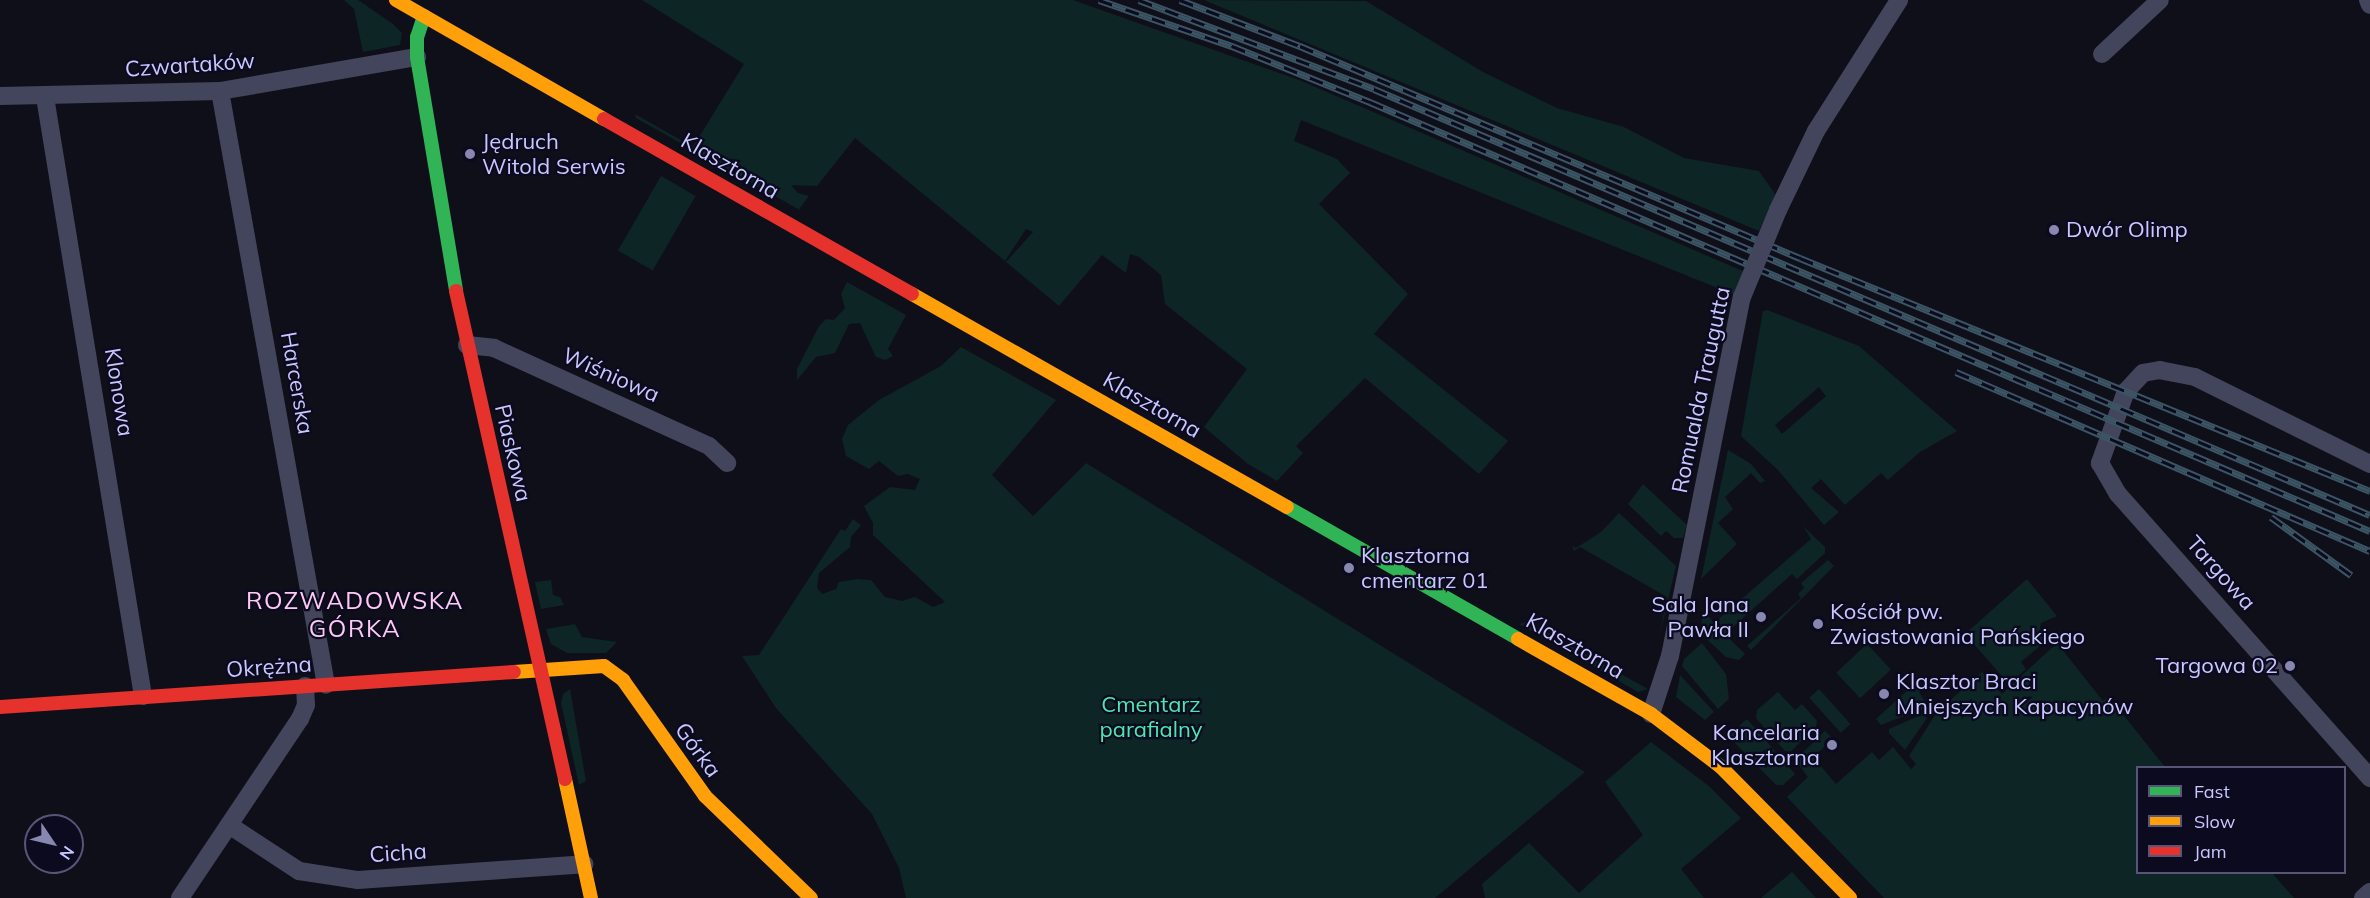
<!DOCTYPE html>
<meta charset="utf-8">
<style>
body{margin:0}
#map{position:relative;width:2370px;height:898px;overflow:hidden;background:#0f0f1a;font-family:Mulish,sans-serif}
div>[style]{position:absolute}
.green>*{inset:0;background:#0d2524;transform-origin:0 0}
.street>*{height:18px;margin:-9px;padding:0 9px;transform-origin:9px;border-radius:9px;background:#43455c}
.fast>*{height:14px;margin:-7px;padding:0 7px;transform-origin:7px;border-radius:7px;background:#30b455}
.slow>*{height:14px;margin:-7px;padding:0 7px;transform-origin:7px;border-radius:7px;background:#ff9f0a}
.jam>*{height:14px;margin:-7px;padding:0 7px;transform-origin:7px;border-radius:7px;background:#e5322d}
.rail>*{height:7px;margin-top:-3.5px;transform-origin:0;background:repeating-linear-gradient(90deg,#0b0a1f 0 14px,#3b5564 0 28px);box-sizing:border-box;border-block:2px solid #3b5564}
.street-bridge>*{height:18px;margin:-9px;padding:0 9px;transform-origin:9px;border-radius:9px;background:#43455c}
.dots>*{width:16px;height:16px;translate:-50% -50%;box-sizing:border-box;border:3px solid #0b0a1f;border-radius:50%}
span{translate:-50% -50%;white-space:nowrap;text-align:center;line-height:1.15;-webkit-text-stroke:4.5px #0b0a1f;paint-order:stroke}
.street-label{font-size:22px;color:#c8c8ff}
.poi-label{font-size:22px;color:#c8c8ff}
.left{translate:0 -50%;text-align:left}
.right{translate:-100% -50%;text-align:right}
.park-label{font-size:22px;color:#4ae9b0}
.neighbourhood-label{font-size:24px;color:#ffcaf2;letter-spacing:1.5px}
.legend{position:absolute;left:2136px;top:766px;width:210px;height:108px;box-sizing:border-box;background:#0b0a1f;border:2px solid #575679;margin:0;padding:8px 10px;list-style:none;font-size:18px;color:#c8c8ff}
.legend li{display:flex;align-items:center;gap:12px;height:30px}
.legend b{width:30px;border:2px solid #575679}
.north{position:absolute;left:24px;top:814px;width:60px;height:60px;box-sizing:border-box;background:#0b0a1f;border:2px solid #575679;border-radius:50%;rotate:125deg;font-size:16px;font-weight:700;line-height:24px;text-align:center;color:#c8c8ff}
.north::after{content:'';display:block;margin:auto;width:21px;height:27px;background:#8787af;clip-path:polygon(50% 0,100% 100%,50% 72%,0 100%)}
</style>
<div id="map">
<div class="green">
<i style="clip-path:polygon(344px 0,358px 0,393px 24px,402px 33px,400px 45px,363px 52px,354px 9px)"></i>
<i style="clip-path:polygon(642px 0,1073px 0,1299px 80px,1745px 272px,1735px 295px,1301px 120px,1294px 141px,1337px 159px,1350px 173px,1319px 204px,1408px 294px,1374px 334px,1508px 441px,1479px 474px,1365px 378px,1296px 446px,1303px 453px,1277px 481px,1248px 464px,1204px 427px,1247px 369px,1165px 304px,1161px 275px,1139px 257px,1130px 254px,1126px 273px,1102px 255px,1059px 306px,1006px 262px,1033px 232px,1026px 229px,1005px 261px,855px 138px,817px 186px,791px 185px,798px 193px,809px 196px,799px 209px,807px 214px,636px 118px,635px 114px,693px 147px,744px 64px)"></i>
<i style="clip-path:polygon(1204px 0,1366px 1px,1483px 72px,1557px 108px,1624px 127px,1684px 158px,1759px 171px,1775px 194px,1773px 202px,1759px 231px)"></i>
<i style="left:661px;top:176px;width:40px;height:86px;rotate:30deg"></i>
<i style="clip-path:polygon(847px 282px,906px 315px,888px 349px,893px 356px,885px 360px,876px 357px,860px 323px,849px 324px,835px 353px,816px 357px,797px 380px,797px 369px,819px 326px,826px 319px,834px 320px,845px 308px,841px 294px)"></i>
<i style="clip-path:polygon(evenodd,1767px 310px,1859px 346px,1957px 431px,1920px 452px,1888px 480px,1881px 473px,1845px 505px,1821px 479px,1811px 488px,1839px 512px,1824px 525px,1778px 470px,1741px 436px,1763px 311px,1767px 310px,1819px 387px,1826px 396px,1782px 434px,1775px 425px,1819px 387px)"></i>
<i style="clip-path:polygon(961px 347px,1056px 400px,992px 475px,1033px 516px,1086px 463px,1585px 772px,1435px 898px,906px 898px,899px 868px,872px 814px,776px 708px,742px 656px,759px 655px,841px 529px,845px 531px,853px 519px,861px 525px,851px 537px,850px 547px,819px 573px,817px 588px,822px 594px,836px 589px,839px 582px,857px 579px,871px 580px,885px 597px,902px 601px,915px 597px,933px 607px,945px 602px,873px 535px,873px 523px,864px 506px,890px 487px,915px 490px,920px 479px,908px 474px,898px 476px,879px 461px,869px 469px,846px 456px,842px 439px,848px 425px,879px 400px,941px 366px)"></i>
<i style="clip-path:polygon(1728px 450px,1751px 464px,1765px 481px,1760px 483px,1751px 473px,1725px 497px,1733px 509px,1718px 523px,1737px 544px,1701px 579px)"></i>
<i style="clip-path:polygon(1643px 484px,1687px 525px,1683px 538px,1674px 538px,1666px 531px,1661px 536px,1628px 504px)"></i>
<i style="clip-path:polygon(1619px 513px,1676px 566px,1659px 639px,1667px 597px,1580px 547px,1574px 551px,1572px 546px,1576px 548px,1601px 532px)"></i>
<i style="clip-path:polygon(1803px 526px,1825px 547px,1825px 553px,1797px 579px,1792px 574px,1725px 634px,1745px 654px,1739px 660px,1726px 657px,1701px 634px,1702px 614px,1704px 611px,1714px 623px,1811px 539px)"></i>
<i style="clip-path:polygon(1828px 560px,1834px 566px,1751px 650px,1747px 646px,1801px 598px,1798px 594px,1804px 588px,1801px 583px)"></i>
<i style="clip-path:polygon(2027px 579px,2057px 616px,2041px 623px,2039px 633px,2046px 641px,2021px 662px,2026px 669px,2009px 684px,1965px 634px)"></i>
<i style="clip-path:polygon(551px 580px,553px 595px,560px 597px,564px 605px,541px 609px,535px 582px)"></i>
<i style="clip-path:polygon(1528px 621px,1563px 642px,1648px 689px,1638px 692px,1519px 624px)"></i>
<i style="clip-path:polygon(575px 624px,582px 637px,617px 642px,606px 653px,567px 653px,551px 644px,546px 629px)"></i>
<i style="clip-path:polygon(1702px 643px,1726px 674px,1729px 699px,1718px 709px,1682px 666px,1684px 659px)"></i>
<i style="clip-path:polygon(2057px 643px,2103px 701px,2109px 697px,2165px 767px,2138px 768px,2138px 872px,2272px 873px,2294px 898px,1884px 898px,1787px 797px,1808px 777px,1795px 760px,1825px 731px,1833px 739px,1813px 757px,1836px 784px,1872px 752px,1879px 760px,1893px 747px,1911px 769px,1916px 764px,1909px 756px,1937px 712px,1982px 672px,2002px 694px)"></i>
<i style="left:1867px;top:644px;width:35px;height:42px;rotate:47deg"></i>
<i style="clip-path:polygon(1680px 675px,1714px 712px,1705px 720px,1676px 697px)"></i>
<i style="clip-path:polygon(1918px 681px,1924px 688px,1919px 692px,1928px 707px,1881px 725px,1876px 719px)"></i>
<i style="clip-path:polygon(570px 689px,586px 781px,579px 785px,561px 703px,563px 694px)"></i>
<i style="left:1819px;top:689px;width:47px;height:13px;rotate:48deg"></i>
<i style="clip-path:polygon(1778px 692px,1795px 710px,1802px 704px,1817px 721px,1816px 727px,1790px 752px,1785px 751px,1756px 718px,1757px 710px)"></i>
<i style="clip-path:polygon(1923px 714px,1927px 718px,1905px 750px,1889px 733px,1889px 729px)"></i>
<i style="clip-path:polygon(1747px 719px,1795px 774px,1783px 785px,1776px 785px,1728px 736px)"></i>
<i style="clip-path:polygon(1651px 742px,1710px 787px,1741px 818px,1681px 869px,1704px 898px,1485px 898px,1482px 884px,1529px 843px,1579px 893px,1643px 835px,1605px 782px)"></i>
<i style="clip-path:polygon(1792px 872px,1816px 898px,1761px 898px)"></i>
</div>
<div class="street">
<i style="left:2368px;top:0;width:5px;rotate:68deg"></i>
<i style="left:2102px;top:54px;width:79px;rotate:-43deg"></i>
<i style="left:220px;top:91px;width:603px;rotate:79.88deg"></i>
<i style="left:0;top:96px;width:220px;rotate:-1.3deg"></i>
<i style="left:220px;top:91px;width:200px;rotate:-9.8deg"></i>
<i style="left:45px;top:97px;width:607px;rotate:80.71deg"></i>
<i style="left:1778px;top:210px;width:88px;rotate:-64.3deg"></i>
<i style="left:1816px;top:131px;width:155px;rotate:-57.6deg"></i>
<i style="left:467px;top:345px;width:27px;rotate:6deg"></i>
<i style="left:494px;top:348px;width:236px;rotate:24.5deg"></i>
<i style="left:709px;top:446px;width:25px;rotate:43deg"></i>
<i style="left:2370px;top:464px;width:195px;rotate:-153.6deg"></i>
<i style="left:2195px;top:377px;width:36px;rotate:-169deg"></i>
<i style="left:2160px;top:370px;width:17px;rotate:170deg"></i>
<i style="left:2143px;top:373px;width:25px;rotate:133deg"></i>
<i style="left:2126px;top:391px;width:77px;rotate:109.9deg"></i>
<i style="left:2100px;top:463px;width:36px;rotate:60deg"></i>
<i style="left:2118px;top:494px;width:380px;rotate:48.4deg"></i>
<i style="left:1651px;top:714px;width:61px;rotate:-71.9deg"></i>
<i style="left:1670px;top:656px;width:366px;rotate:-78.7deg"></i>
<i style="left:229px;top:825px;width:84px;rotate:33.3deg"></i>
<i style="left:299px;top:871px;width:60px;rotate:8.7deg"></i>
<i style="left:358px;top:880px;width:227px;rotate:-4deg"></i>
<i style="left:180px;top:898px;width:216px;rotate:-56.2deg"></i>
<i style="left:300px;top:719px;width:15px;rotate:-67deg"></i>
<i style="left:306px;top:705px;width:19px;rotate:-93deg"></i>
<i style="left:2363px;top:898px;width:9px;rotate:-41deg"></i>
</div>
<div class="fast">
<i style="left:424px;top:16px;width:22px;rotate:108deg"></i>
<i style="left:417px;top:37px;width:20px;rotate:90deg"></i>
<i style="left:417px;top:57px;width:237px;rotate:80.5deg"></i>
<i style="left:1287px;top:507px;width:266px;rotate:29.7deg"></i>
</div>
<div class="slow">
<i style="left:396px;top:0;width:240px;rotate:29.8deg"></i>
<i style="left:912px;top:294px;width:431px;rotate:29.6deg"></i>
<i style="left:1518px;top:639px;width:153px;rotate:29.4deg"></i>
<i style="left:1651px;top:714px;width:88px;rotate:37.1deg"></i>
<i style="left:1721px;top:767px;width:184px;rotate:45.4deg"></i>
<i style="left:514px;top:672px;width:90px;rotate:-3.8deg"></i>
<i style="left:604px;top:666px;width:24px;rotate:36deg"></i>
<i style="left:623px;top:680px;width:142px;rotate:54.7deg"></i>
<i style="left:705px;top:796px;width:147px;rotate:43.9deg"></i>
<i style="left:565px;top:779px;width:122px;rotate:77.7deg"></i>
</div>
<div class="jam">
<i style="left:604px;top:119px;width:354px;rotate:29.6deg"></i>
<i style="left:456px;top:291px;width:500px;rotate:77.41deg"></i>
<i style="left:0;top:707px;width:515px;rotate:-3.9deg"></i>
</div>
<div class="rail">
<i style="left:1099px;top:0;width:141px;rotate:19.1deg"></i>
<i style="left:1232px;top:46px;width:149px;rotate:22.1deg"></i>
<i style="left:1370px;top:102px;width:1088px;rotate:23.22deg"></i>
<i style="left:1139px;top:0;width:251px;rotate:20.7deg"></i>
<i style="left:1374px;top:89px;width:1083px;rotate:23.16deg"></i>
<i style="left:1180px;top:0;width:129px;rotate:21deg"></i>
<i style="left:1300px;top:46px;width:543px;rotate:22.98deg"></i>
<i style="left:1800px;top:258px;width:616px;rotate:22.23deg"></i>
<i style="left:1956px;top:372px;width:451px;rotate:23.4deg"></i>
<i style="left:2271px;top:517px;width:99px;rotate:35.9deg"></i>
</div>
<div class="street-bridge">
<i style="left:1742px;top:297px;width:94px;rotate:-67.5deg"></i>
</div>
<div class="dots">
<i style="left:470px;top:154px;background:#8787af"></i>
<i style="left:2054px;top:230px;background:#8787af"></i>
<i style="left:1349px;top:568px;background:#8787af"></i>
<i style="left:1761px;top:617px;background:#8787af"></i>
<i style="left:1818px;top:624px;background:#8787af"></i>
<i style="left:2290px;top:666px;background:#8787af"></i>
<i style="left:1884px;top:694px;background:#8787af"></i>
<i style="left:1832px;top:745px;background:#8787af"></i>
</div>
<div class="street-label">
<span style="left:190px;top:65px;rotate:-4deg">Czwartaków</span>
<span style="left:730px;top:166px;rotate:30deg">Klasztorna</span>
<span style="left:611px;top:375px;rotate:24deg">Wiśniowa</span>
<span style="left:297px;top:383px;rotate:80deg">Harcerska</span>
<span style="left:1701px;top:390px;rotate:-78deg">Romualda Traugutta</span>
<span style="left:119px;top:392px;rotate:81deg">Klonowa</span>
<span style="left:1152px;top:405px;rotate:30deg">Klasztorna</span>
<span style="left:513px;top:453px;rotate:77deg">Piaskowa</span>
<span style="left:2221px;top:573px;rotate:48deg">Targowa</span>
<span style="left:1575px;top:646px;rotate:30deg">Klasztorna</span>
<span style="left:269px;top:667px;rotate:-4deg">Okrężna</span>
<span style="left:698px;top:750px;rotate:54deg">Górka</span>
<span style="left:398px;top:853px;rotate:-4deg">Cicha</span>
</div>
<div class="poi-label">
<span class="left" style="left:482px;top:154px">Jędruch<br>Witold Serwis</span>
<span class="left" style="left:2066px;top:230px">Dwór Olimp</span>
<span class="left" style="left:1361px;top:568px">Klasztorna<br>cmentarz 01</span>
<span class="right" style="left:1749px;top:617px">Sala Jana<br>Pawła II</span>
<span class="left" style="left:1830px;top:624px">Kościół pw.<br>Zwiastowania Pańskiego</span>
<span class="right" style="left:2278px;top:666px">Targowa 02</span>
<span class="left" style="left:1896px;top:694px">Klasztor Braci<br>Mniejszych Kapucynów</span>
<span class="right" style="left:1820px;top:745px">Kancelaria<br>Klasztorna</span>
</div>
<div class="park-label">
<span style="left:1151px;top:717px">Cmentarz<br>parafialny</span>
</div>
<div class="neighbourhood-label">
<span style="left:355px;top:615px">ROZWADOWSKA<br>GÓRKA</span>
</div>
<ul class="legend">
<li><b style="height:8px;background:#30b455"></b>Fast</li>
<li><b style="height:8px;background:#ff9f0a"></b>Slow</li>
<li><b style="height:8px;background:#e5322d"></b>Jam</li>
</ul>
<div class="north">N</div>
</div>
